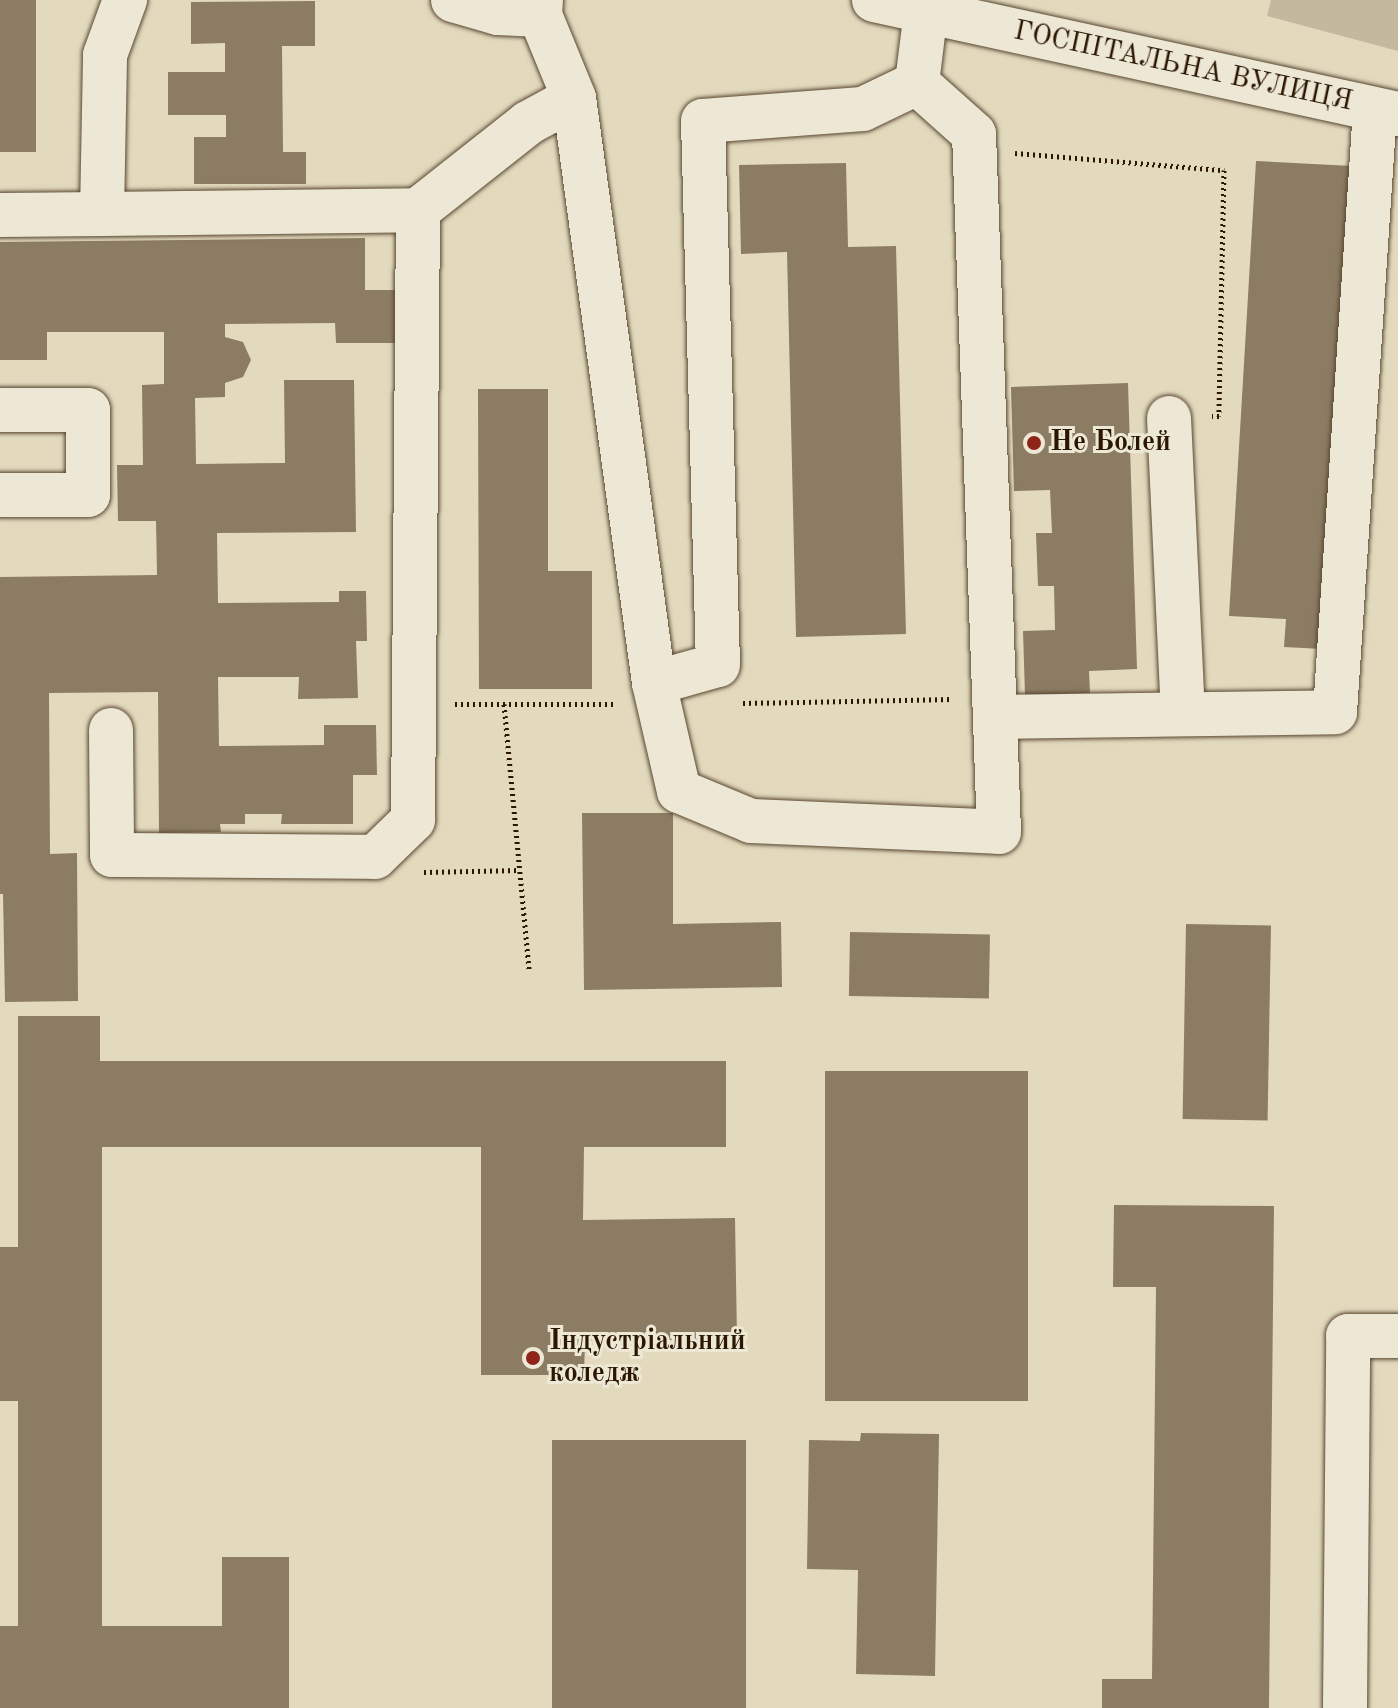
<!DOCTYPE html>
<meta charset="utf-8">
<style>
body{margin:0}
#map{position:relative;width:1398px;height:1708px;overflow:hidden;background:#e3dabe;font-family:"Old Standard TT",serif}
div>[style]{position:absolute}
.green>*{inset:0;background:#c4b99e}
.building>*{inset:0;background:#8b7c63;transform-origin:0 0}
.path>*{height:5px;margin-top:-2.5px;transform-origin:0;background:repeating-linear-gradient(90deg,#2b1600 0 2px,transparent 0 6px)}
.roads{filter:drop-shadow(0 0 2px #594730) drop-shadow(0 0 2px #594730)}
.minor>*{height:44px;margin:-22px;padding:0 22px;transform-origin:22px;border-radius:22px;background:#ede7d5}
.dots>*{width:22px;height:22px;translate:-50% -50%;box-sizing:border-box;border:4px solid #ede7d5;border-radius:50%}
span{translate:-50% -50%;white-space:nowrap;text-align:center;line-height:1.15;-webkit-text-stroke:6px #ede7d5;paint-order:stroke}
.street-label{font-size:28px;color:#2b1600}
.poi-label{font-size:28px;color:#2b1600;font-weight:700}
.left{translate:0 -50%;text-align:left}
</style>
<div id="map">
<div class="green">
<i style="clip-path:polygon(1271px 0,1398px 0,1398px 51px,1267px 16px)"></i>
</div>
<div class="building">
<i style="left:0;top:0;width:36px;height:152px"></i>
<i style="clip-path:polygon(315px 1px,315px 46px,282px 46px,283px 152px,306px 152px,306px 184px,194px 184px,194px 137px,226px 137px,226px 115px,168px 115px,168px 72px,225px 72px,225px 43px,191px 44px,191px 2px)"></i>
<i style="clip-path:polygon(1256px 161px,1352px 166px,1323px 649px,1284px 647px,1286px 619px,1229px 616px)"></i>
<i style="clip-path:polygon(846px 163px,848px 247px,896px 246px,906px 634px,796px 637px,787px 252px,741px 254px,739px 165px)"></i>
<i style="clip-path:polygon(365px 238px,365px 290px,401px 290px,401px 343px,336px 343px,335px 323px,225px 324px,225px 337px,243px 342px,251px 360px,243px 377px,225px 383px,225px 397px,195px 398px,196px 464px,285px 463px,284px 380px,354px 380px,356px 532px,217px 533px,218px 603px,339px 602px,339px 591px,366px 591px,367px 641px,356px 641px,358px 698px,298px 699px,299px 677px,218px 677px,219px 746px,324px 745px,324px 725px,376px 725px,377px 775px,353px 775px,353px 824px,281px 824px,282px 814px,245px 814px,245px 824px,220px 824px,221px 832px,159px 833px,158px 692px,49px 693px,50px 854px,77px 853px,78px 1001px,5px 1002px,3px 894px,0 894px,0 577px,157px 575px,156px 521px,118px 521px,117px 465px,143px 465px,142px 385px,164px 384px,164px 332px,47px 332px,47px 360px,0 360px,0 242px)"></i>
<i style="clip-path:polygon(1128px 383px,1137px 669px,1089px 671px,1090px 693px,1025px 695px,1023px 631px,1055px 630px,1054px 586px,1038px 586px,1036px 533px,1052px 533px,1050px 490px,1014px 491px,1011px 387px)"></i>
<i style="clip-path:polygon(478px 389px,548px 389px,548px 571px,592px 571px,592px 689px,479px 689px)"></i>
<i style="clip-path:polygon(582px 813px,673px 813px,673px 924px,781px 922px,782px 987px,584px 990px)"></i>
<i style="left:1186px;top:924px;width:85px;height:195px;rotate:1deg"></i>
<i style="left:850px;top:932px;width:140px;height:64px;rotate:1deg"></i>
<i style="clip-path:polygon(18px 1016px,100px 1016px,100px 1061px,726px 1061px,726px 1147px,584px 1147px,583px 1220px,735px 1218px,737px 1339px,585px 1341px,584px 1375px,481px 1375px,481px 1147px,102px 1147px,102px 1626px,222px 1626px,222px 1557px,289px 1557px,289px 1708px,0 1708px,0 1626px,18px 1626px,18px 1401px,0 1401px,0 1247px,18px 1247px)"></i>
<i style="left:1028px;top:1071px;width:330px;height:203px;rotate:90deg"></i>
<i style="clip-path:polygon(1114px 1205px,1274px 1206px,1269px 1708px,1102px 1708px,1102px 1679px,1152px 1679px,1156px 1287px,1113px 1287px)"></i>
<i style="clip-path:polygon(861px 1433px,939px 1434px,935px 1676px,856px 1674px,858px 1570px,807px 1569px,809px 1440px,860px 1441px)"></i>
<i style="left:552px;top:1440px;width:194px;height:268px"></i>
</div>
<div class="path">
<i style="left:1015px;top:153px;width:210px;rotate:4.7deg"></i>
<i style="left:1224px;top:170px;width:246px;rotate:91.2deg"></i>
<i style="left:1219px;top:416px;width:7px;rotate:180deg"></i>
<i style="left:743px;top:703px;width:210px;rotate:-1.1deg"></i>
<i style="left:455px;top:704px;width:162px"></i>
<i style="left:504px;top:704px;width:266px;rotate:84.6deg"></i>
<i style="left:424px;top:872px;width:96px;rotate:-1.2deg"></i>
</div>
<div class="roads">
<div class="minor">
<i style="left:453px;top:0;width:47px;rotate:16.1deg"></i>
<i style="left:498px;top:13px;width:42px;rotate:2.7deg"></i>
<i style="left:541px;top:0;width:15px;rotate:94deg"></i>
<i style="left:540px;top:15px;width:90px;rotate:67.7deg"></i>
<i style="left:574px;top:98px;width:590px;rotate:82.21deg"></i>
<i style="left:654px;top:683px;width:111px;rotate:77deg"></i>
<i style="left:679px;top:791px;width:78px;rotate:22.6deg"></i>
<i style="left:751px;top:821px;width:248px;rotate:2.5deg"></i>
<i style="left:999px;top:832px;width:698px;rotate:-92.05deg"></i>
<i style="left:974px;top:134px;width:76px;rotate:-138.2deg"></i>
<i style="left:917px;top:83px;width:73px;rotate:-82.9deg"></i>
<i style="left:874px;top:0;width:536px;rotate:12.27deg"></i>
<i style="left:102px;top:214px;width:316px;rotate:-0.7deg"></i>
<i style="left:418px;top:210px;width:140px;rotate:-38.3deg"></i>
<i style="left:528px;top:123px;width:52px;rotate:-28.5deg"></i>
<i style="left:0;top:215px;width:102px;rotate:-0.6deg"></i>
<i style="left:102px;top:214px;width:159px;rotate:-88.9deg"></i>
<i style="left:105px;top:55px;width:59px;rotate:-70deg"></i>
<i style="left:0;top:410px;width:88px"></i>
<i style="left:88px;top:410px;width:85px;rotate:90deg"></i>
<i style="left:88px;top:495px;width:88px;rotate:180deg"></i>
<i style="left:1169px;top:418px;width:296px;rotate:87.3deg"></i>
<i style="left:654px;top:683px;width:66px;rotate:-15.7deg"></i>
<i style="left:718px;top:665px;width:544px;rotate:-91.58deg"></i>
<i style="left:703px;top:121px;width:160px;rotate:-4.3deg"></i>
<i style="left:863px;top:109px;width:60px;rotate:-25.7deg"></i>
<i style="left:995px;top:717px;width:340px;rotate:-0.8deg"></i>
<i style="left:1335px;top:712px;width:604px;rotate:-86.2deg"></i>
<i style="left:111px;top:730px;width:125px;rotate:89.5deg"></i>
<i style="left:112px;top:855px;width:263px;rotate:0.4deg"></i>
<i style="left:375px;top:857px;width:53px;rotate:-44.2deg"></i>
<i style="left:413px;top:820px;width:610px;rotate:-89.53deg"></i>
<i style="left:1345px;top:1708px;width:372px;rotate:-89.5deg"></i>
<i style="left:1348px;top:1336px;width:50px"></i>
</div>
</div>
<div class="dots">
<i style="left:1034px;top:443px;background:#8f2418"></i>
<i style="left:533px;top:1358px;background:#8f2418"></i>
</div>
<div class="street-label">
<span style="left:1183px;top:67px;rotate:12deg">ГОСПІТАЛЬНА ВУЛИЦЯ</span>
</div>
<div class="poi-label">
<span class="left" style="left:1050px;top:443px">Не Болей</span>
<span class="left" style="left:549px;top:1358px">Індустріальний<br>коледж</span>
</div>
</div>
